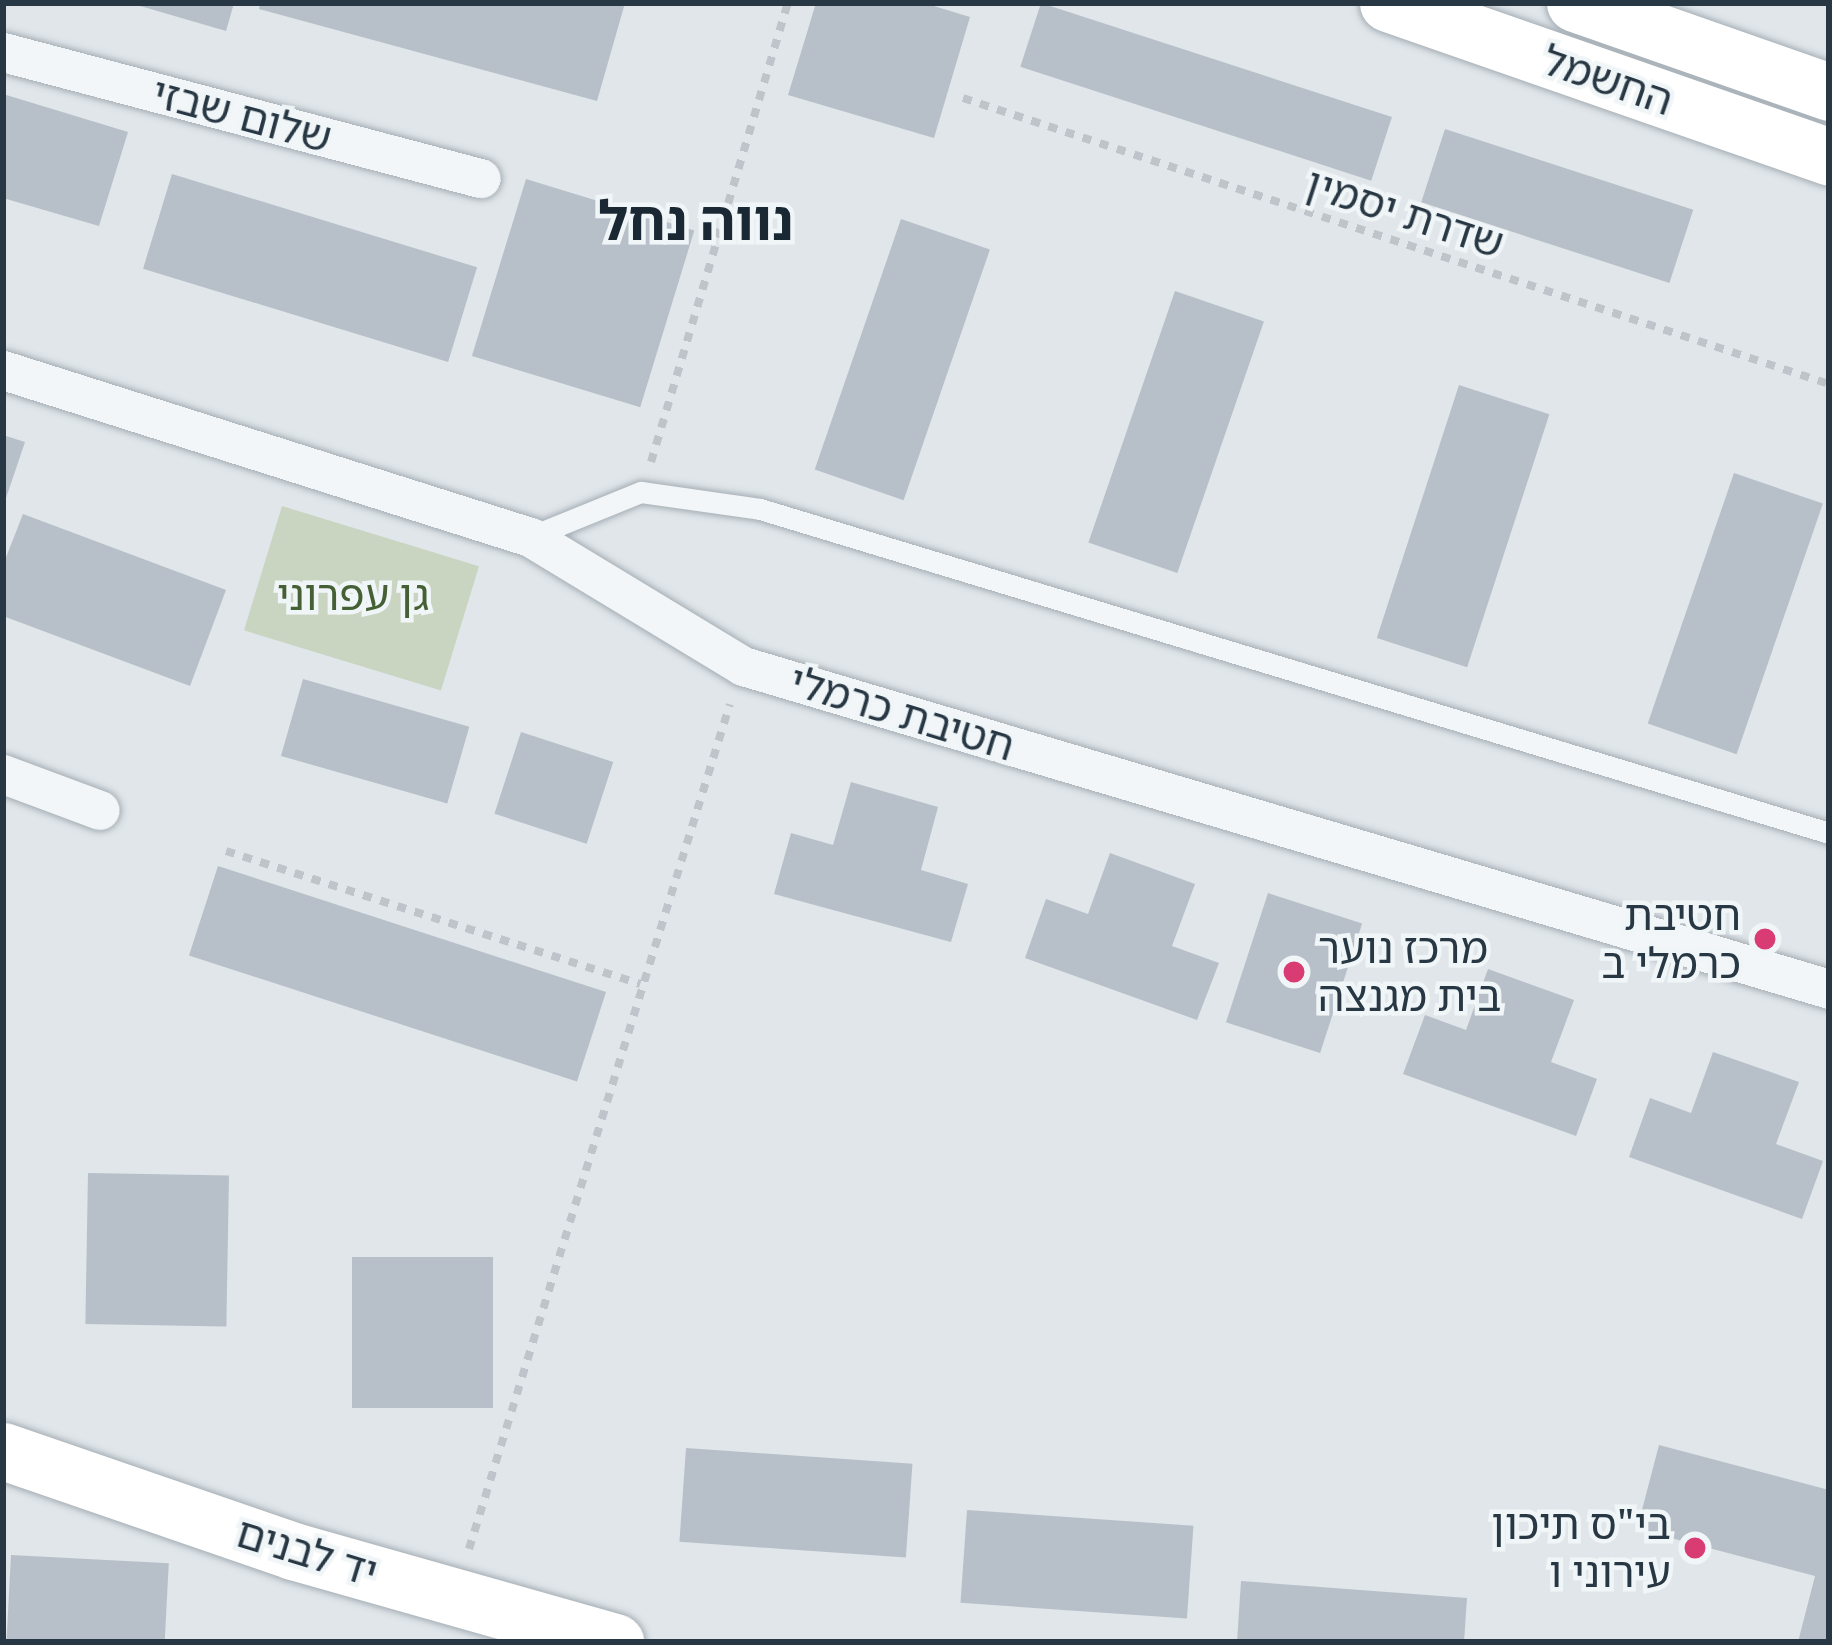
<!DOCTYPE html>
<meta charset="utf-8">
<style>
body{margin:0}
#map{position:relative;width:1832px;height:1645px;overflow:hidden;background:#e0e6ea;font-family:"Public Sans","Noto Sans Hebrew",sans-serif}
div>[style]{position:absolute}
.green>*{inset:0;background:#cad5c1;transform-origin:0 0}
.building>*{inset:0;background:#b7c0c8;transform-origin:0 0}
.path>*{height:8px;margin-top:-4px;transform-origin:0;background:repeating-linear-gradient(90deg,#bec4c9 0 9px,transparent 0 18px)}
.roads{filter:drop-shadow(0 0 3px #a5aeb5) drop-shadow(0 0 3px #a5aeb5)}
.lane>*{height:21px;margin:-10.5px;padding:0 10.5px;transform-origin:10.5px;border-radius:10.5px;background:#f3f6f8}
.street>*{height:39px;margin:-19.5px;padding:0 19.5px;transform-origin:19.5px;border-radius:19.5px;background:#f3f6f8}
.secondary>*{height:57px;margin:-28.5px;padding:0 28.5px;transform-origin:28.5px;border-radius:28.5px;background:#fff}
.dots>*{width:33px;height:33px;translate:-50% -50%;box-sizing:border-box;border:6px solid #f0f5f7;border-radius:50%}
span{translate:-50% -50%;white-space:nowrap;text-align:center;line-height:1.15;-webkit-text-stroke:9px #f0f5f7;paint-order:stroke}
.street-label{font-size:42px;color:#273743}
.park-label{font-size:42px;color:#446034}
.poi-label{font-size:42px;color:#273743}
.right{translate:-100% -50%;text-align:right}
.left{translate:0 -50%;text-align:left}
.district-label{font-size:54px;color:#1a2834;font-weight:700}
.frame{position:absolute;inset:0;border:6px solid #273743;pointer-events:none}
</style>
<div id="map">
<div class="green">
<i style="left:282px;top:506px;width:206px;height:130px;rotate:17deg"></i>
</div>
<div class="building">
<i style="clip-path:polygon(130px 3px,234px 3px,226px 31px)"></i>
<i style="clip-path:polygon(260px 3px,625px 3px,597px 101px,259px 9px)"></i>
<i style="clip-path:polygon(816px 3px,924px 3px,970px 17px,934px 138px,788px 95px)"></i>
<i style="left:1041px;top:3px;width:369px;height:67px;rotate:18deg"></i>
<i style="clip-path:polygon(3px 94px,128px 132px,99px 226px,3px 198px)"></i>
<i style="left:1445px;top:129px;width:261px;height:77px;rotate:18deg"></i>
<i style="left:172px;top:174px;width:319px;height:99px;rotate:17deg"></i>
<i style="left:526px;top:179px;width:176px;height:185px;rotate:17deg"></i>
<i style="left:901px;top:219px;width:94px;height:265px;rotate:19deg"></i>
<i style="left:1175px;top:291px;width:94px;height:266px;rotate:19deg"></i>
<i style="left:1459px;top:385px;width:95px;height:266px;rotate:18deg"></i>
<i style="clip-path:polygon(3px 435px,25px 442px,4px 504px,3px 504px)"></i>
<i style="left:1734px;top:473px;width:94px;height:265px;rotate:19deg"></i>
<i style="clip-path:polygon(23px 514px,226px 590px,190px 686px,3px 616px,3px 565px)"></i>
<i style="left:303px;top:679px;width:173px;height:80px;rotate:16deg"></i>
<i style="left:521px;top:732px;width:97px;height:86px;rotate:18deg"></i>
<i style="clip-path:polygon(851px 782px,938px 807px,921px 870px,968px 884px,951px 942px,774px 894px,791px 833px,833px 845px)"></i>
<i style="clip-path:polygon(1110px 853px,1195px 884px,1172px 946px,1219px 963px,1197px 1020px,1025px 958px,1046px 899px,1088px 914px)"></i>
<i style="left:218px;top:866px;width:408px;height:94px;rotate:18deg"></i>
<i style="left:1268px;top:893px;width:99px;height:136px;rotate:18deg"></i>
<i style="clip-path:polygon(1488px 969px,1574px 1000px,1551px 1062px,1597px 1079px,1576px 1136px,1403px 1074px,1425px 1015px,1466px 1030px)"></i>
<i style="clip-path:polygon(1713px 1052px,1799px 1082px,1776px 1144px,1823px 1161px,1802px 1219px,1629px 1157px,1650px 1098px,1691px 1113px)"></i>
<i style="left:88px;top:1173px;width:141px;height:151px;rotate:1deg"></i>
<i style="left:352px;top:1257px;width:141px;height:151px"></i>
<i style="clip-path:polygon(1659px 1445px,1829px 1490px,1829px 1642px,1798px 1642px,1815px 1576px,1637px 1529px)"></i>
<i style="left:686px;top:1448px;width:227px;height:94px;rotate:4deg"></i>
<i style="left:967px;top:1510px;width:227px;height:93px;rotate:4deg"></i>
<i style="left:11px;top:1555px;width:158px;height:87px;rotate:3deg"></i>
<i style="clip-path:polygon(1241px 1581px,1467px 1598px,1464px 1642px,1237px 1642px)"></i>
</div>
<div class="path">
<i style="left:963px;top:98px;width:912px;rotate:18.28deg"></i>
<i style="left:651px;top:462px;width:479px;rotate:-73.4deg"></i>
<i style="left:226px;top:851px;width:435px;rotate:17.8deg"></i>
<i style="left:469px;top:1549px;width:884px;rotate:-72.84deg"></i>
</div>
<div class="roads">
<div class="lane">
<i style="left:530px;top:537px;width:120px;rotate:-22.1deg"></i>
<i style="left:641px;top:492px;width:120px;rotate:8.1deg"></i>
<i style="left:760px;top:509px;width:1117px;rotate:16.86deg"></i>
</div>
<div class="street">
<i style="left:3px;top:52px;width:494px;rotate:14.8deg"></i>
<i style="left:3px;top:370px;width:553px;rotate:17.58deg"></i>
<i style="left:530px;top:537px;width:249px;rotate:31.2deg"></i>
<i style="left:743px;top:666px;width:1133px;rotate:16.56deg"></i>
<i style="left:3px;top:774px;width:103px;rotate:20.4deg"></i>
</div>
<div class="secondary">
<i style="left:1388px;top:3px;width:467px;rotate:19.2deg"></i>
<i style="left:1575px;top:3px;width:269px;rotate:19.3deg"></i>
<i style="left:3px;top:1451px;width:307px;rotate:19deg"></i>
<i style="left:293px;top:1551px;width:335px;rotate:15.8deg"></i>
</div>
</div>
<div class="dots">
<i style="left:1765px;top:939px;background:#d93c72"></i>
<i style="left:1294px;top:972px;background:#d93c72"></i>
<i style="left:1695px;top:1548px;background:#d93c72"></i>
</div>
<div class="street-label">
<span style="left:1608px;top:80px;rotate:19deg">החשמל</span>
<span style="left:242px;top:115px;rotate:15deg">שלום שבזי</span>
<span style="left:1405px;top:213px;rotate:18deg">שדרת יסמין</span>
<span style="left:902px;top:713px;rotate:17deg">חטיבת כרמלי</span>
<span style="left:307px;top:1552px;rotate:17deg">יד לבנים</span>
</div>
<div class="park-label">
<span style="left:353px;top:595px">גן עפרוני</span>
</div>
<div class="poi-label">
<span class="right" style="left:1741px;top:939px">חטיבת<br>כרמלי ב</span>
<span class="left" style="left:1318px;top:972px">מרכז נוער<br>בית מגנצה</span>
<span class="right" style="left:1671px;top:1548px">בי"ס תיכון<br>עירוני ו</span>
</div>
<div class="district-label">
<span style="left:696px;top:221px">נווה נחל</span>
</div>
<div class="frame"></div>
</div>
